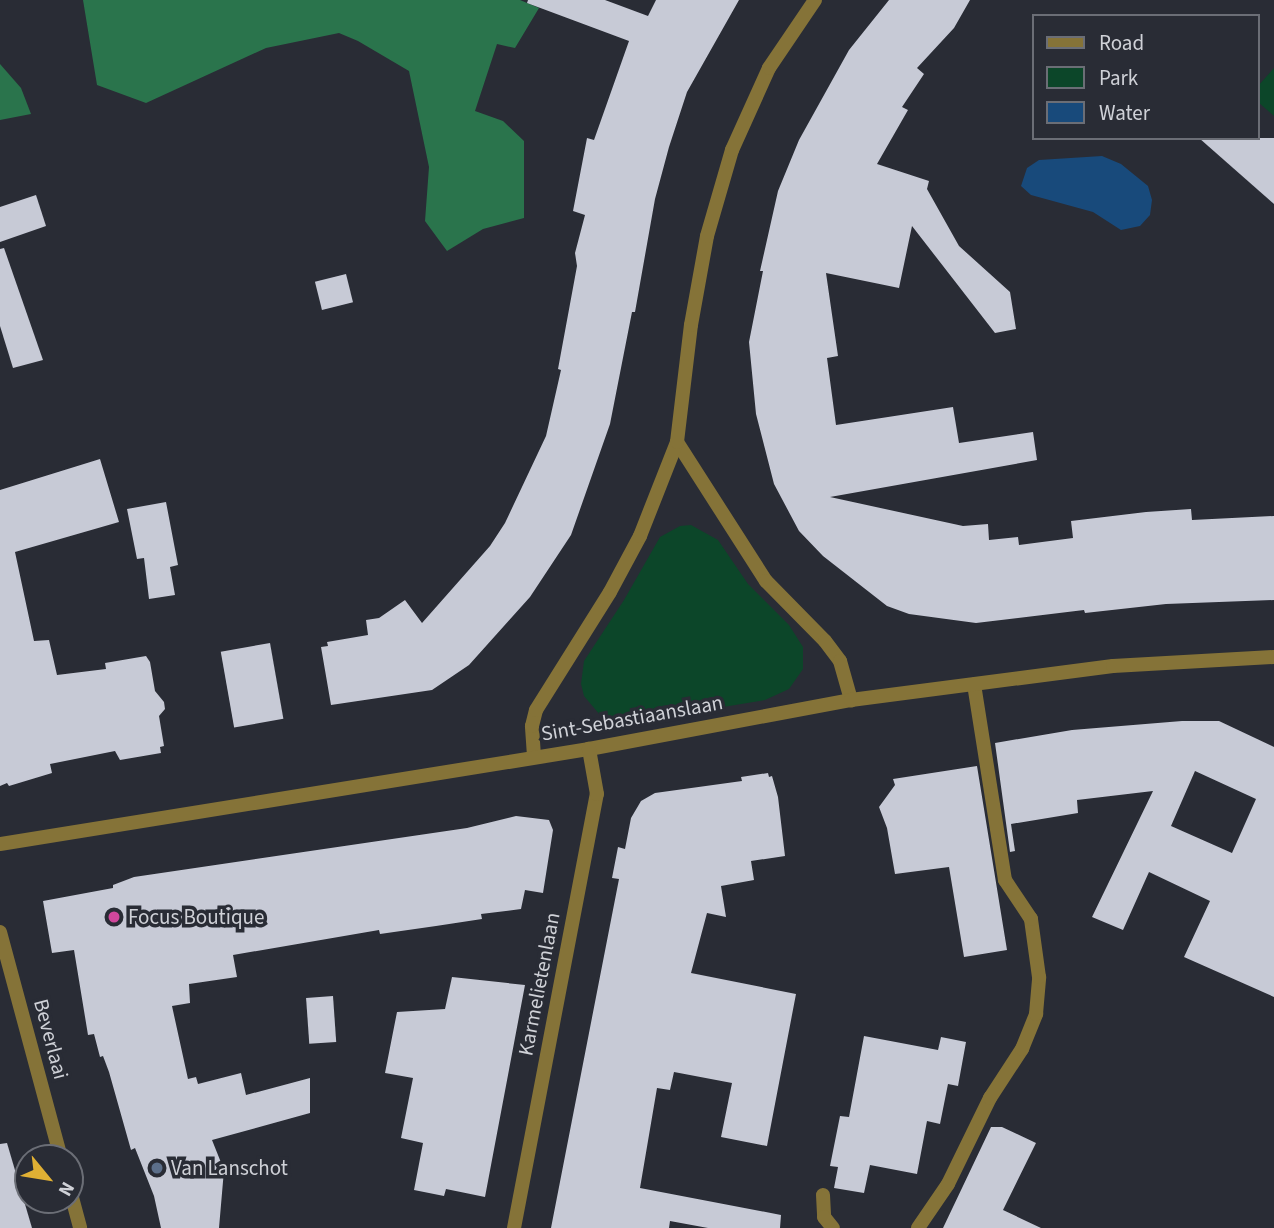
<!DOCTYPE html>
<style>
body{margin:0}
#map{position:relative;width:1274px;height:1228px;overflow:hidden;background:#292c35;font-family:"Source Sans 3",sans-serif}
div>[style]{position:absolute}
.green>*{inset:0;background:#0c4629}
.forest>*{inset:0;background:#2a744c}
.water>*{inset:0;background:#184a7b}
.building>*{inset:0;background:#c7cad6;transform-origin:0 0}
.lane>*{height:14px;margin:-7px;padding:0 7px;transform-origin:7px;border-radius:7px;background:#857338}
.street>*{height:14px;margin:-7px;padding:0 7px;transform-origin:7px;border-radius:7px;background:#857338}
.dots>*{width:19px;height:19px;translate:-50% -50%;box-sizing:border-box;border:4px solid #292c35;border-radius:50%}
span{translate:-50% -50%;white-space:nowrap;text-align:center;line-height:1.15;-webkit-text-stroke:7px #292c35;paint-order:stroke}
.street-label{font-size:21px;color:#cfd1d7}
.poi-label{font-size:21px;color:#cfd1d7}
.left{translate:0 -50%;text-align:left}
.legend{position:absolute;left:1032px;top:14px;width:228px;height:126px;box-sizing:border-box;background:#292c35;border:2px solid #6b6e76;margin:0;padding:9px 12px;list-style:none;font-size:21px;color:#cfd1d7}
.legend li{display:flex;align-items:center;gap:14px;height:35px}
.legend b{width:35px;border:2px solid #6b6e76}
.north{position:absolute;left:14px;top:1144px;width:70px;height:70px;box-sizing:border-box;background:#292c35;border:2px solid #6b6e76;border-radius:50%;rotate:120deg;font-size:19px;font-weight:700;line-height:28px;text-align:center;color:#cfd1d7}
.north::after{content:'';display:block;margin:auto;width:24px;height:32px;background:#e0b034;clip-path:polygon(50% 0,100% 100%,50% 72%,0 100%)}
</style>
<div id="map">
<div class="green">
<i style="clip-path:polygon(1274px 68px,1274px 116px,1258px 102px,1258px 86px)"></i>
<i style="clip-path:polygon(691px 525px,718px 540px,748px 584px,789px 625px,803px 647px,803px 669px,789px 689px,765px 700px,626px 723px,613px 721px,600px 715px,584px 696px,581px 684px,584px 661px,624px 600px,660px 537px,680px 526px)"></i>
</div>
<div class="forest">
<i style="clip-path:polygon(83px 0,520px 0,539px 8px,515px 48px,497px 44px,475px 111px,503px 121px,524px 141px,524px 218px,483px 229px,447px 251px,425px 221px,429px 167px,409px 71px,358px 41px,339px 33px,266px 48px,146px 103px,97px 85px)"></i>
<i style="clip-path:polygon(0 64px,21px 88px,31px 114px,0 120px)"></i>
</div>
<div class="water">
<i style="clip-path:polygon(1102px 156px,1121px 164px,1148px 186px,1152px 200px,1150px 215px,1140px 226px,1121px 230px,1093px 212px,1031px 195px,1021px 186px,1027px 168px,1039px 160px)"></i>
</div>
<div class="building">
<i style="clip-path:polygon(528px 0,605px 0,648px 16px,656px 0,739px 0,687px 92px,669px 147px,655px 199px,635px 312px,632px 312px,610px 424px,571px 535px,530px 597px,469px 665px,432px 690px,331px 705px,321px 647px,328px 646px,327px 642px,368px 635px,366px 620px,379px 618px,405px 600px,422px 623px,490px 546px,505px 523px,546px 436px,561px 370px,558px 369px,577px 266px,575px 253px,585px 215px,573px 211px,587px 138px,594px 140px,629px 41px,527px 3px)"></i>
<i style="clip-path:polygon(889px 0,970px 0,954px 28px,917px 68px,924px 74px,902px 107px,908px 110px,877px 164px,929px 181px,927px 189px,959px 246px,1010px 292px,1016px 329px,995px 333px,912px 226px,899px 288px,826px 273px,838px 356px,827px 358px,836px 425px,953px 407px,959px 443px,1033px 432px,1037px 460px,830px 497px,963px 526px,988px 524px,989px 540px,1018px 537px,1019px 545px,1073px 538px,1071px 521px,1146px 512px,1191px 509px,1192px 520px,1274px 516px,1274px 600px,1166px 604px,1085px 613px,1084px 610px,976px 623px,909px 614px,887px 606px,823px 556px,799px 531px,774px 484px,756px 414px,749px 342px,763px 271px,760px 271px,778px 191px,799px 140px,849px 50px)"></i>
<i style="clip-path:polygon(1199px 138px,1274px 138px,1274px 204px)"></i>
<i style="clip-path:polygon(36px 195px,46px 226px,0 242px,0 207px)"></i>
<i style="clip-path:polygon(4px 248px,43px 360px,13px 368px,0 326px,0 249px)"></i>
<i style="left:346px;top:274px;width:29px;height:32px;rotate:76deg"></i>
<i style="clip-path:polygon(100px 459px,119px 522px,15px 552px,34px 641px,49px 640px,57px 675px,106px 669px,105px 663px,146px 656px,150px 662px,155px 691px,164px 702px,165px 709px,159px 716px,164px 746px,160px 747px,161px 753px,120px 760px,115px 751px,50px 764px,52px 773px,9px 786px,7px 783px,0 786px,0 490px)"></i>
<i style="clip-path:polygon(166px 502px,178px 565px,170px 567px,175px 595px,149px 599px,144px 558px,137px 559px,127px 509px)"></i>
<i style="left:270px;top:643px;width:77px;height:50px;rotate:80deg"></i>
<i style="clip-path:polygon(evenodd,1182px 721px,1219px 721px,1274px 747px,1274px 997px,1184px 957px,1210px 901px,1149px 872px,1123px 930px,1092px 917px,1153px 791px,1077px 800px,1078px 813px,1011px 824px,1015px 851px,1010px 852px,995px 743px,1072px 730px,1182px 721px,1195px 771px,1256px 799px,1232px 853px,1171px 826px,1195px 771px)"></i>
<i style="clip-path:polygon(977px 766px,1007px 950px,964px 957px,949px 867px,895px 874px,887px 828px,879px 807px,895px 785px,893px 779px)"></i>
<i style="clip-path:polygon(768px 773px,769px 777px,772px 776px,778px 797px,785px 856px,751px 861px,754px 880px,721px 886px,726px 917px,707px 913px,691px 973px,796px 994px,767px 1146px,721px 1137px,732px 1083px,674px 1072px,670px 1090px,657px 1088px,640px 1188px,781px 1215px,780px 1228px,708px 1228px,670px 1221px,669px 1228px,551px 1228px,619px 879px,612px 878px,618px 847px,625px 849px,631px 818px,641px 801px,655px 793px,742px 781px,741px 777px)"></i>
<i style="clip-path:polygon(516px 816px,549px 820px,553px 830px,543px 893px,525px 890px,521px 909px,481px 914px,482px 919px,436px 926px,380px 934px,379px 930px,233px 955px,237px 977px,189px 984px,190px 1003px,172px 1006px,188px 1079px,196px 1077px,198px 1084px,241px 1073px,246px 1095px,310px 1078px,310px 1113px,212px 1140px,224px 1170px,219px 1228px,161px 1228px,154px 1196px,135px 1148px,131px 1150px,109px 1072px,103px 1056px,100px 1057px,94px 1034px,88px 1035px,74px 950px,52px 953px,43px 901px,113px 888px,113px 885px,134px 877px,467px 828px)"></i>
<i style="clip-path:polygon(452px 977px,525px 985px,485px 1197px,446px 1189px,444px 1196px,414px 1190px,423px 1143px,401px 1138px,413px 1078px,385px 1073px,397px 1012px,445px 1009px)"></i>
<i style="left:333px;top:996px;width:46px;height:27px;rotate:86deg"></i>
<i style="clip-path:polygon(864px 1036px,938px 1050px,941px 1037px,966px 1042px,958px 1086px,948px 1084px,940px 1124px,927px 1121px,917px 1174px,870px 1165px,864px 1193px,834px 1188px,838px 1167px,830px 1166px,840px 1116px,849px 1117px)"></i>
<i style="clip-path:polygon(991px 1127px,1002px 1127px,1036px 1143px,1003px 1210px,1041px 1228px,943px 1228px)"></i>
<i style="clip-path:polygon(7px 1143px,32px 1228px,0 1228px,0 1144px)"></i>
</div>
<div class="lane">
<i style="left:823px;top:1195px;width:22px;rotate:87deg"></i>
<i style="left:824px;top:1217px;width:14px;rotate:51deg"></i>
<i style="left:918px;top:1228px;width:53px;rotate:-55.7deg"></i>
<i style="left:948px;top:1184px;width:96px;rotate:-64deg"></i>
<i style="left:990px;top:1098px;width:59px;rotate:-56.9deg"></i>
<i style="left:1022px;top:1049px;width:38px;rotate:-68deg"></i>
<i style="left:1036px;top:1014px;width:37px;rotate:-85deg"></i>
<i style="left:1039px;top:977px;width:59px;rotate:-97.9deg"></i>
<i style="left:1031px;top:919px;width:47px;rotate:-123.7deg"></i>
<i style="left:1005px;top:880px;width:198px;rotate:-99deg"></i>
</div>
<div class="street">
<i style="left:677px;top:442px;width:165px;rotate:57.4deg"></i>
<i style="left:766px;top:581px;width:84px;rotate:45.5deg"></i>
<i style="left:825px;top:641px;width:25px;rotate:53deg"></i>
<i style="left:840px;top:661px;width:41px;rotate:74.2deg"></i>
<i style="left:534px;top:756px;width:30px;rotate:-94deg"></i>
<i style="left:532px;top:726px;width:16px;rotate:-76deg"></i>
<i style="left:536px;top:710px;width:139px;rotate:-57.9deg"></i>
<i style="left:610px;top:592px;width:64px;rotate:-61.8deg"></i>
<i style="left:640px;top:536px;width:101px;rotate:-68.5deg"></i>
<i style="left:677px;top:442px;width:118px;rotate:-83.2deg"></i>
<i style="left:691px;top:325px;width:90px;rotate:-79.8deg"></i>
<i style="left:707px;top:236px;width:90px;rotate:-73.8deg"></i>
<i style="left:732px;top:150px;width:90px;rotate:-65.7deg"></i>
<i style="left:769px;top:68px;width:82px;rotate:-55.9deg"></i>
<i style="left:0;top:844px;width:597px;rotate:-9.16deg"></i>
<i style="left:589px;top:749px;width:267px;rotate:-10.6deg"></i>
<i style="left:851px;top:700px;width:264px;rotate:-7.4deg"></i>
<i style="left:1113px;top:666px;width:161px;rotate:-3.2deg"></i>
<i style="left:0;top:932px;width:234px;rotate:74.9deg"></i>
<i style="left:70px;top:1190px;width:39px;rotate:75deg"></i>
<i style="left:514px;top:1228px;width:442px;rotate:-79.2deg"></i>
<i style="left:597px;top:794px;width:46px;rotate:-100.1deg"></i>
</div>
<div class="dots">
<i style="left:114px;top:917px;background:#d1479c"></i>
<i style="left:157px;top:1168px;background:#5c6f8a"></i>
</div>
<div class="street-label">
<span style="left:632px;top:718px;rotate:-10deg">Sint-Sebastiaanslaan</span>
<span style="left:539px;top:984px;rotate:-79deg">Karmelietenlaan</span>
<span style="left:51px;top:1039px;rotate:75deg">Beverlaai</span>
</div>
<div class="poi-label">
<span class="left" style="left:128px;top:917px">Focus Boutique</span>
<span class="left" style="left:171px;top:1168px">Van Lanschot</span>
</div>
<ul class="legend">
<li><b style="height:9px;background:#857338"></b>Road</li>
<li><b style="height:19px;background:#0c4629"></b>Park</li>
<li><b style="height:19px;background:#184a7b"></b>Water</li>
</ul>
<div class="north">N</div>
</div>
